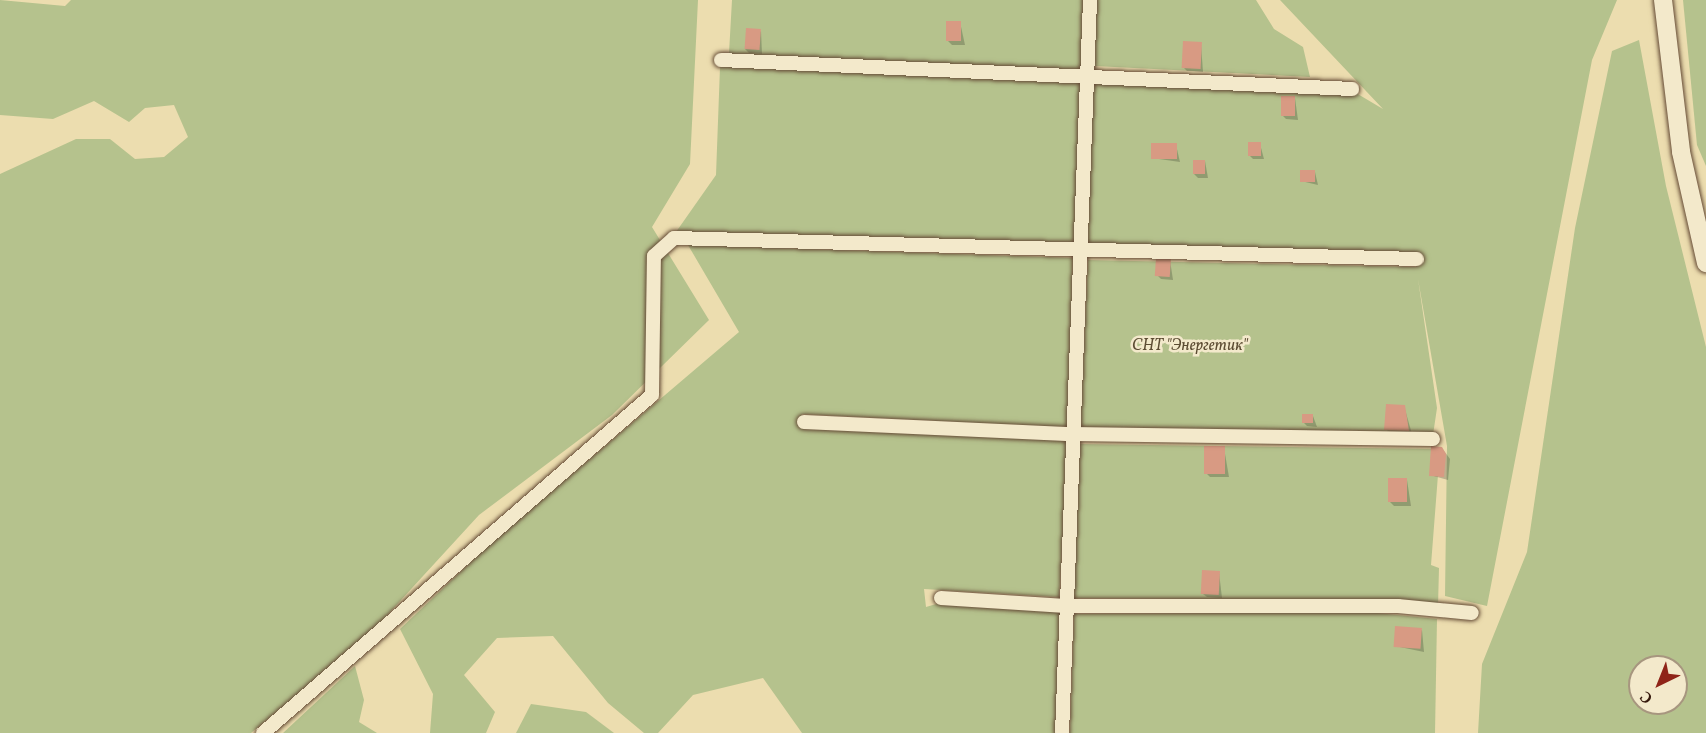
<!DOCTYPE html>
<meta charset="utf-8">
<style>
body{margin:0}
#map{position:relative;width:1706px;height:733px;overflow:hidden;background:#ecddaf;font-family:Vollkorn,serif}
div>[style]{position:absolute}
.green>*{inset:0;background:#b5c28d}
.shadow>*{inset:0;background:#0003}
.building>*{inset:0;background:#d89a83;transform-origin:0 0}
.roads{filter:drop-shadow(0 0 2px #644a35) drop-shadow(0 0 2px #644a35)}
.minor>*{height:14px;margin:-7px;padding:0 7px;transform-origin:7px;border-radius:7px;background:#f3e9cb}
.tertiary>*{height:18px;margin:-9px;padding:0 9px;transform-origin:9px;border-radius:9px;background:#f3e9cb}
span{translate:-50% -50%;white-space:nowrap;text-align:center;line-height:1.15;-webkit-text-stroke:5px #f3e9cb;paint-order:stroke}
.park-label{font-size:16px;color:#5c4c33;font-style:italic}
.north{position:absolute;left:1628px;top:655px;width:60px;height:60px;box-sizing:border-box;background:#f3e9cb;border:2px solid #a7967f;border-radius:50%;rotate:223deg;font-size:16px;font-weight:700;line-height:24px;text-align:center;color:#36190c}
.north::after{content:'';display:block;margin:auto;width:21px;height:27px;background:#8f2418;clip-path:polygon(50% 0,100% 100%,50% 72%,0 100%)}
</style>
<div id="map">
<div class="green">
<i style="clip-path:polygon(0 0,65px 6px,71px 0,698px 0,690px 164px,652px 227px,709px 320px,612px 415px,479px 515px,368px 636px,251px 733px,0 733px,0 174px,76px 139px,110px 139px,135px 159px,164px 157px,188px 137px,174px 105px,145px 108px,129px 122px,94px 101px,53px 119px,0 115px)"></i>
<i style="clip-path:polygon(732px 0,1085px 0,1076px 247px,676px 232px,716px 175px,720px 67px,729px 53px)"></i>
<i style="clip-path:polygon(1096px 0,1256px 0,1274px 29px,1303px 47px,1310px 77px,1095px 66px)"></i>
<i style="clip-path:polygon(1280px 0,1617px 0,1592px 60px,1487px 606px,1445px 596px,1447px 446px,1418px 279px,1437px 408px,1433px 435px,1080px 428px,1088px 260px,1416px 267px,1416px 259px,1087px 247px,1093px 82px,1356px 93px,1383px 109px)"></i>
<i style="clip-path:polygon(1683px 0,1706px 0,1706px 166px,1697px 145px)"></i>
<i style="clip-path:polygon(evenodd,1639px 40px,1666px 186px,1706px 347px,1706px 733px,1478px 733px,1482px 664px,1527px 552px,1575px 228px,1612px 51px,1639px 40px,1640px 667px,1676px 667px,1676px 703px,1640px 703px,1640px 667px)"></i>
<i style="clip-path:polygon(688px 245px,1073px 258px,1068px 428px,802px 414px,804px 422px,1063px 437px,1069px 442px,1059px 597px,924px 589px,926px 607px,943px 602px,1060px 612px,1055px 733px,802px 733px,763px 678px,693px 695px,658px 733px,644px 733px,608px 703px,553px 636px,497px 638px,464px 675px,495px 712px,486px 733px,430px 733px,433px 694px,400px 629px,490px 544px,739px 332px)"></i>
<i style="clip-path:polygon(1079px 444px,1440px 449px,1431px 565px,1439px 568px,1438px 606px,1398px 601px,1074px 598px)"></i>
<i style="clip-path:polygon(1367px 612px,1437px 619px,1435px 733px,1070px 733px,1074px 614px)"></i>
<i style="clip-path:polygon(355px 666px,364px 700px,359px 722px,377px 733px,283px 733px)"></i>
<i style="clip-path:polygon(531px 704px,586px 712px,614px 733px,516px 733px)"></i>
</div>
<div class="shadow">
<i style="clip-path:polygon(960px 22px,965px 45px,952px 45px,948px 41px)"></i>
<i style="clip-path:polygon(761px 31px,762px 54px,749px 53px,745px 49px)"></i>
<i style="clip-path:polygon(1201px 44px,1203px 72px,1187px 71px,1183px 67px)"></i>
<i style="clip-path:polygon(1295px 98px,1298px 120px,1286px 119px,1282px 115px)"></i>
<i style="clip-path:polygon(1260px 144px,1264px 159px,1253px 159px,1249px 155px)"></i>
<i style="clip-path:polygon(1176px 145px,1180px 162px,1152px 158px)"></i>
<i style="clip-path:polygon(1205px 161px,1208px 178px,1198px 178px,1194px 174px)"></i>
<i style="clip-path:polygon(1315px 172px,1318px 185px,1301px 181px)"></i>
<i style="clip-path:polygon(1170px 260px,1173px 280px,1161px 279px,1157px 275px)"></i>
<i style="clip-path:polygon(1404px 406px,1412px 434px,1390px 433px,1386px 429px)"></i>
<i style="clip-path:polygon(1313px 416px,1317px 427px,1307px 426px,1303px 422px)"></i>
<i style="clip-path:polygon(1224px 448px,1229px 477px,1210px 477px,1206px 473px)"></i>
<i style="clip-path:polygon(1442px 448px,1450px 459px,1448px 480px,1430px 475px)"></i>
<i style="clip-path:polygon(1407px 480px,1411px 506px,1394px 506px,1390px 502px)"></i>
<i style="clip-path:polygon(1219px 572px,1222px 598px,1207px 597px,1203px 594px)"></i>
<i style="clip-path:polygon(1422px 630px,1424px 652px,1395px 646px)"></i>
</div>
<div class="building">
<i style="left:946px;top:21px;width:15px;height:20px"></i>
<i style="left:746px;top:28px;width:15px;height:21px;rotate:4deg"></i>
<i style="left:1183px;top:41px;width:19px;height:27px;rotate:3deg"></i>
<i style="left:1281px;top:96px;width:14px;height:20px"></i>
<i style="left:1248px;top:142px;width:13px;height:14px"></i>
<i style="left:1151px;top:143px;width:26px;height:16px"></i>
<i style="left:1193px;top:160px;width:12px;height:14px"></i>
<i style="left:1300px;top:170px;width:15px;height:12px"></i>
<i style="left:1156px;top:258px;width:15px;height:18px;rotate:4deg"></i>
<i style="clip-path:polygon(1386px 404px,1405px 405px,1409px 431px,1384px 430px)"></i>
<i style="left:1302px;top:414px;width:11px;height:9px"></i>
<i style="left:1204px;top:446px;width:21px;height:28px"></i>
<i style="clip-path:polygon(1431px 446px,1442px 447px,1446px 454px,1444px 477px,1429px 476px)"></i>
<i style="left:1388px;top:478px;width:19px;height:24px"></i>
<i style="left:1202px;top:570px;width:18px;height:24px;rotate:3deg"></i>
<i style="left:1395px;top:626px;width:27px;height:21px;rotate:4deg"></i>
</div>
<div class="roads">
<div class="minor">
<i style="left:721px;top:60px;width:632px;rotate:2.63deg"></i>
<i style="left:804px;top:422px;width:268px;rotate:2.6deg"></i>
<i style="left:1072px;top:434px;width:361px;rotate:0.8deg"></i>
<i style="left:941px;top:598px;width:125px;rotate:3.7deg"></i>
<i style="left:1066px;top:606px;width:332px"></i>
<i style="left:1398px;top:606px;width:74px;rotate:5.4deg"></i>
<i style="left:263px;top:733px;width:515px;rotate:-40.99deg"></i>
<i style="left:652px;top:395px;width:139px;rotate:-89.2deg"></i>
<i style="left:654px;top:256px;width:27px;rotate:-42deg"></i>
<i style="left:674px;top:238px;width:743px;rotate:1.62deg"></i>
<i style="left:1062px;top:733px;width:734px;rotate:-87.81deg"></i>
</div>
<div class="tertiary">
<i style="left:1663px;top:0;width:153px;rotate:83.2deg"></i>
<i style="left:1681px;top:152px;width:114px;rotate:77.3deg"></i>
</div>
</div>
<div class="park-label">
<span style="left:1190px;top:346px">СНТ "Энергетик"</span>
</div>
<div class="north">С</div>
</div>
